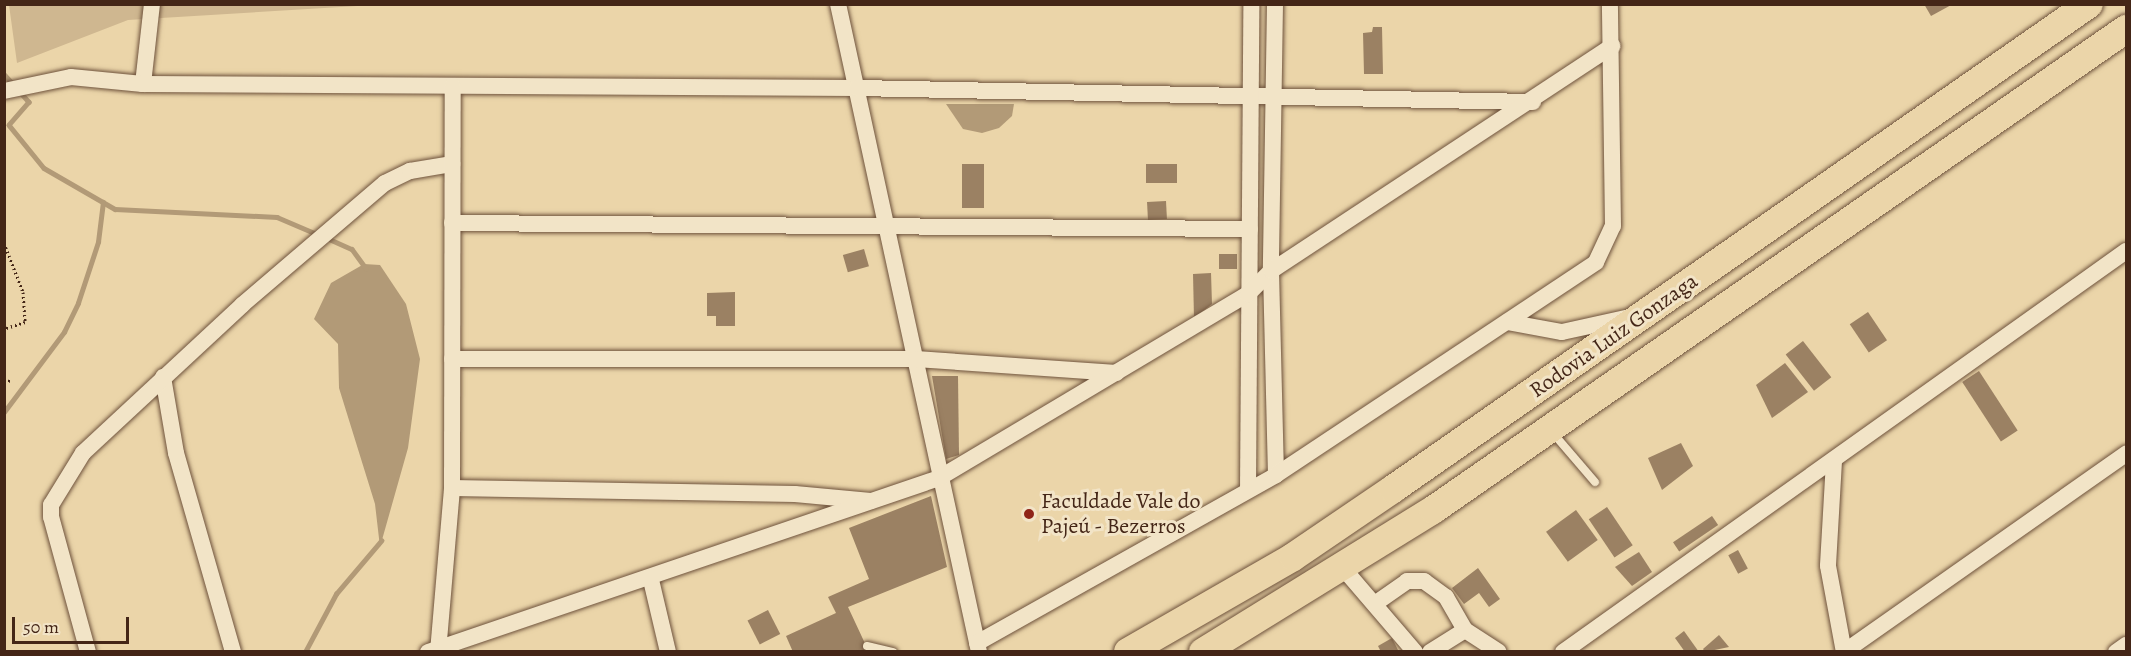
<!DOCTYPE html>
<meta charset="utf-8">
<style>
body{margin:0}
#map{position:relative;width:2131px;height:656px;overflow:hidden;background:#ebd5a9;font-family:Alegreya,serif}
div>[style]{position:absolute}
.green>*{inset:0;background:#cfb790}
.water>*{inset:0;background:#b29a77}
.stream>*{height:4.5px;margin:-2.25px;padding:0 2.25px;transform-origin:2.25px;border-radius:2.25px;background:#b29a77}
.building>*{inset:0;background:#9b8163;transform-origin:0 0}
.path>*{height:3px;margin-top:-1.5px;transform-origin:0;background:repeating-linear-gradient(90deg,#442617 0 1.5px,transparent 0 4.5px)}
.roads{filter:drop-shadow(0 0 2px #6e523c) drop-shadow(0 0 2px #6e523c)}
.lane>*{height:8px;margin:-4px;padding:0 4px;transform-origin:4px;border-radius:4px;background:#f2e4c7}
.street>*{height:16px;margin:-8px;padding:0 8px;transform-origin:8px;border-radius:8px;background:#f2e4c7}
.highway>*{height:28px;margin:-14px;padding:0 14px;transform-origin:14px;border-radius:14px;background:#ebd5a9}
.dots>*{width:16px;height:16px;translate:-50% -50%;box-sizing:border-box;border:3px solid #f2e4c7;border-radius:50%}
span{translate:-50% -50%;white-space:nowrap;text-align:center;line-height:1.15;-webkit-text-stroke:6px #f2e4c7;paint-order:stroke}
.street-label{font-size:22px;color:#442617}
.poi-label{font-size:22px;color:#442617}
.left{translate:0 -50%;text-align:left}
.frame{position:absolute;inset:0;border:6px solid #442617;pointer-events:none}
.scale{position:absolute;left:12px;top:617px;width:117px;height:27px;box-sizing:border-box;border:3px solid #442617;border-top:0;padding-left:8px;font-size:18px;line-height:21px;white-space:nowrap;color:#442617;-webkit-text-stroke:4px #f2e4c7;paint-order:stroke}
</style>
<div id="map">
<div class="green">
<i style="clip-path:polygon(9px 5px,374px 5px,128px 20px,17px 63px)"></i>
</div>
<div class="water">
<i style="clip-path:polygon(946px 104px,1014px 104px,1012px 116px,999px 128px,982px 133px,963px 129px)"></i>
<i style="clip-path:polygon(364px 264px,380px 265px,406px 304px,420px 359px,408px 448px,380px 547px,375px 504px,339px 388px,338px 344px,314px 319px,331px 283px)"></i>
</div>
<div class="stream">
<i style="left:4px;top:74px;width:13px;rotate:48deg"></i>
<i style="left:21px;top:93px;width:12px;rotate:48deg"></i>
<i style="left:29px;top:102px;width:30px;rotate:131deg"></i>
<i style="left:9px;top:125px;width:55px;rotate:50.9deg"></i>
<i style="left:44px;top:168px;width:82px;rotate:30deg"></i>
<i style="left:115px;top:209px;width:162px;rotate:2.8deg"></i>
<i style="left:277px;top:217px;width:46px;rotate:23.2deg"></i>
<i style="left:327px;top:238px;width:27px;rotate:24deg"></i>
<i style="left:352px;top:249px;width:24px;rotate:54deg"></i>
<i style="left:4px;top:412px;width:100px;rotate:-53.1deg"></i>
<i style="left:64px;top:332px;width:32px;rotate:-64deg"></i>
<i style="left:78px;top:303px;width:64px;rotate:-71.8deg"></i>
<i style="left:98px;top:242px;width:40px;rotate:-82.9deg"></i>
<i style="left:305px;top:652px;width:66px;rotate:-61.9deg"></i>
<i style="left:336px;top:594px;width:70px;rotate:-49.7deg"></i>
</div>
<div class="building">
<i style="clip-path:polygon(1924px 4px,1953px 4px,1931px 16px)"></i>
<i style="clip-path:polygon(1373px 27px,1382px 27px,1383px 74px,1364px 74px,1363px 33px,1372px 32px)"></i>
<i style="left:962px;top:164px;width:22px;height:44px"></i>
<i style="left:1146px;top:164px;width:31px;height:19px"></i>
<i style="left:1166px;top:201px;width:18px;height:19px;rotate:87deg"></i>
<i style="left:864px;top:249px;width:18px;height:22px;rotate:74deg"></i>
<i style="left:1219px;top:254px;width:18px;height:15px"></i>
<i style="clip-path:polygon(1211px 273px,1212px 304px,1194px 318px,1193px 274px)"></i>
<i style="clip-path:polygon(735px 292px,735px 326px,716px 326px,716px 316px,707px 316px,707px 293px)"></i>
<i style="left:1868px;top:312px;width:34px;height:22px;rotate:56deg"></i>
<i style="left:1803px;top:341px;width:46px;height:22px;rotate:52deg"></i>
<i style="clip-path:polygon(1785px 363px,1808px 392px,1772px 418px,1756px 385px)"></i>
<i style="left:1979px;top:371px;width:71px;height:20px;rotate:57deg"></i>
<i style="clip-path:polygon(932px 376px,958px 376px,959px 455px,946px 459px)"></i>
<i style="clip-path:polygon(1681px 443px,1693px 466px,1662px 490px,1648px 458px)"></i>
<i style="clip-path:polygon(931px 496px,947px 567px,848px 607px,869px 652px,793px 652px,786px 636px,836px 613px,828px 597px,869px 579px,849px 528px)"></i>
<i style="left:1607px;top:507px;width:46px;height:22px;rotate:56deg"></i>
<i style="left:1576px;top:510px;width:37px;height:37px;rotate:54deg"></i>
<i style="left:1712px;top:516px;width:11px;height:47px;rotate:56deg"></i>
<i style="left:1738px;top:550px;width:21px;height:11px;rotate:62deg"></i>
<i style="clip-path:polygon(1639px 552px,1652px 572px,1632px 586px,1615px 567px)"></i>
<i style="clip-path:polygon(1478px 568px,1500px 599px,1489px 607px,1479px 593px,1464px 604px,1452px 588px)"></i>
<i style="left:768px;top:610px;width:27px;height:23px;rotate:63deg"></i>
<i style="clip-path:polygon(1684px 631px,1699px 652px,1685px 652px,1675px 638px)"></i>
<i style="clip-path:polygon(1719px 635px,1729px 647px,1705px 652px,1703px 649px)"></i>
<i style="clip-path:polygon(1392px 638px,1399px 652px,1381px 652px,1378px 646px)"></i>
</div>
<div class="path">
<i style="left:4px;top:243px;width:53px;rotate:68.8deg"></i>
<i style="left:23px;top:292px;width:30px;rotate:86deg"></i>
<i style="left:25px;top:322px;width:22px;rotate:162deg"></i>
<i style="left:4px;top:382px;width:8px;rotate:-14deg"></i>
</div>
<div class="roads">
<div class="lane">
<i style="left:1552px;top:432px;width:66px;rotate:49.3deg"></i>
<i style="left:867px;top:646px;width:27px;rotate:13deg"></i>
</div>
<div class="street">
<i style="left:838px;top:4px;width:663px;rotate:77.72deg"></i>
<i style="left:1275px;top:4px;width:267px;rotate:90.9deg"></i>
<i style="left:1271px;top:271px;width:204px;rotate:88.6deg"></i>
<i style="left:143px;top:84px;width:81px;rotate:-83.6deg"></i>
<i style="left:4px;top:91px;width:68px;rotate:-11.8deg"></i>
<i style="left:71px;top:77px;width:72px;rotate:5.6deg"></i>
<i style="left:143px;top:84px;width:714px;rotate:0.32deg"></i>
<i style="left:857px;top:88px;width:676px;rotate:1.19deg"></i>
<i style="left:452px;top:223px;width:798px;rotate:0.43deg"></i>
<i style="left:1507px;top:322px;width:56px;rotate:10.3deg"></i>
<i style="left:1562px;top:332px;width:66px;rotate:-12.3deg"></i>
<i style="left:452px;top:359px;width:464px"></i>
<i style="left:916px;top:359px;width:201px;rotate:4deg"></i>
<i style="left:163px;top:377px;width:77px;rotate:80.3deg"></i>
<i style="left:176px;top:453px;width:207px;rotate:74deg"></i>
<i style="left:1834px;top:461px;width:105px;rotate:93.3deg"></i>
<i style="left:1828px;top:566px;width:87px;rotate:79.5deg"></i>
<i style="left:452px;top:488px;width:343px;rotate:1deg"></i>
<i style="left:795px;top:494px;width:76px;rotate:5.3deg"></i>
<i style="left:1248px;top:489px;width:485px;rotate:-89.6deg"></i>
<i style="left:1343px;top:568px;width:111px;rotate:49.4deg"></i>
<i style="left:651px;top:580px;width:74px;rotate:76.7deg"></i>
<i style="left:1376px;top:603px;width:38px;rotate:-35deg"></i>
<i style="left:1407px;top:581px;width:17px"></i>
<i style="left:1424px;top:581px;width:27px;rotate:36deg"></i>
<i style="left:1446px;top:597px;width:38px;rotate:60deg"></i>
<i style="left:977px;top:643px;width:343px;rotate:-29.3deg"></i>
<i style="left:1276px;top:475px;width:384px;rotate:-33.6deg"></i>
<i style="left:1596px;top:262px;width:40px;rotate:-65deg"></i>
<i style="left:1613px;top:226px;width:222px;rotate:-90.8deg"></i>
<i style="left:88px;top:652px;width:140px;rotate:-105.3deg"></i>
<i style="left:51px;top:517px;width:12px;rotate:-90deg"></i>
<i style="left:51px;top:505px;width:61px;rotate:-58.4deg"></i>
<i style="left:83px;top:453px;width:217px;rotate:-42.9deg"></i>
<i style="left:242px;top:305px;width:188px;rotate:-40.5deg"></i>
<i style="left:385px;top:183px;width:28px;rotate:-26deg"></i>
<i style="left:410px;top:171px;width:43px;rotate:-9.5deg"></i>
<i style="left:428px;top:652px;width:540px;rotate:-18.8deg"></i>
<i style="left:939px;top:478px;width:360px;rotate:-30.8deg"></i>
<i style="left:1248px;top:294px;width:33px;rotate:-45deg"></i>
<i style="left:1271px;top:271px;width:409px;rotate:-33.4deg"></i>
<i style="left:438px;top:652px;width:165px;rotate:-85.1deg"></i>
<i style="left:452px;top:488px;width:402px;rotate:-89.9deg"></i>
<i style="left:1430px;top:652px;width:41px;rotate:-32.2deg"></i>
<i style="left:1465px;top:630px;width:40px;rotate:32.9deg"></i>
<i style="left:1563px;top:652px;width:691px;rotate:-35.46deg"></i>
<i style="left:1844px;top:652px;width:345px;rotate:-35.1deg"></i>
<i style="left:2116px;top:652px;width:12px;rotate:-35deg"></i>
</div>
<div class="highway">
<i style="left:1128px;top:652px;width:190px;rotate:-29.9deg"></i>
<i style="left:1293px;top:557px;width:121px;rotate:-34.2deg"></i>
<i style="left:1393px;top:489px;width:848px;rotate:-34.87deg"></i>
<i style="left:1203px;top:652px;width:270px;rotate:-31.7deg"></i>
<i style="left:1433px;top:510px;width:844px;rotate:-34.76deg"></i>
</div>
</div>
<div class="dots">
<i style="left:1029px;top:514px;background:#8f2418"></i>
</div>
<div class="street-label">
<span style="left:1614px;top:336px;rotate:-35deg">Rodovia Luiz Gonzaga</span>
</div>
<div class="poi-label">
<span class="left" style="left:1041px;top:514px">Faculdade Vale do<br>Pajeú - Bezerros</span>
</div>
<div class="frame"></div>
<div class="scale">50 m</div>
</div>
